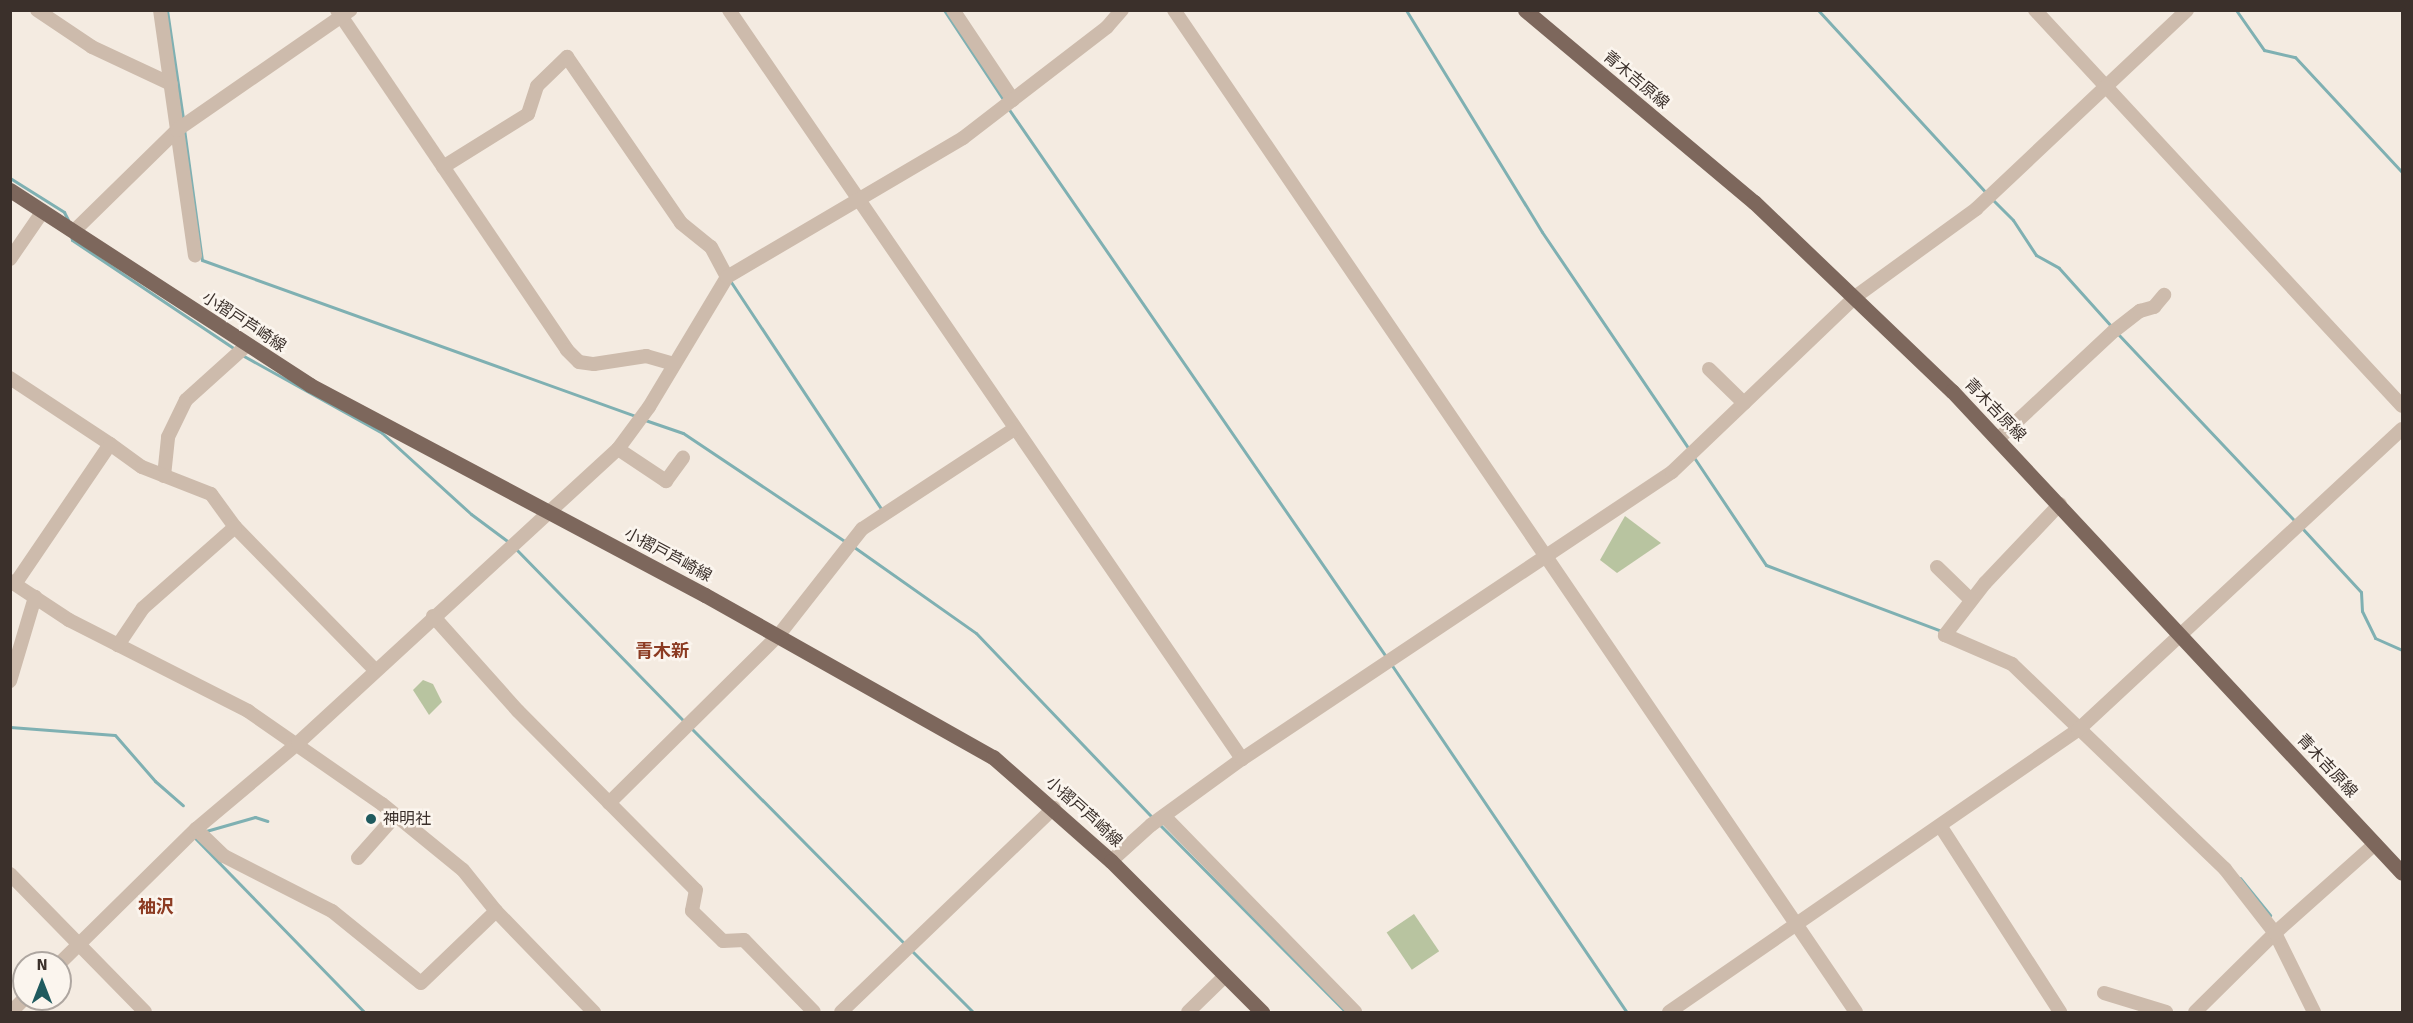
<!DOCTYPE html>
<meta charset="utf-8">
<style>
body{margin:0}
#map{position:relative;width:2413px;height:1023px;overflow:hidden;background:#f4ebe1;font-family:Signika,"Noto Sans JP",sans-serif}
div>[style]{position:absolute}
.green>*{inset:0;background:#b8c4a0;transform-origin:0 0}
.stream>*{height:3px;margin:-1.5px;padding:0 1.5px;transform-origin:1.5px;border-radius:1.5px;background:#7fb0b2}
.minor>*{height:14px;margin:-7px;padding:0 7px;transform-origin:7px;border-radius:7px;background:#cdbbac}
.major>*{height:15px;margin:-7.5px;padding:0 7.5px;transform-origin:7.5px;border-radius:7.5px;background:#7d675c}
.dots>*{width:16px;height:16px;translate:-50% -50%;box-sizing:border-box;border:3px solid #fbf5ee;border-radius:50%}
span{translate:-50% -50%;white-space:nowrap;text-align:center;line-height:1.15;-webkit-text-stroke:5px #fbf5ee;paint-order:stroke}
.street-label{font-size:16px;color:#3b302b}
.poi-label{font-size:16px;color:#3b302b}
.left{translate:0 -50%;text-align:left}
.neighbourhood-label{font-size:18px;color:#8c3b22;font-weight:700}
.frame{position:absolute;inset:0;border:12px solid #3b302b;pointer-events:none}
.north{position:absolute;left:12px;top:951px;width:60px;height:60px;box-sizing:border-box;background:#fbf5ee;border:2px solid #aea6a0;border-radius:50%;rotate:0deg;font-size:16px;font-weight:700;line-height:24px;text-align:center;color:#3b302b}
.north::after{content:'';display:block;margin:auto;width:21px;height:27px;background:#1f5a5e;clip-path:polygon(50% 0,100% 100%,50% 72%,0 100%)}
</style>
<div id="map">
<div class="green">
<i style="clip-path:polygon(1625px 516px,1661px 543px,1617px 573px,1600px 560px)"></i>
<i style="clip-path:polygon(423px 680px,433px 684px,442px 702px,429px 715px,413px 690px)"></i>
<i style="left:1414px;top:914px;width:45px;height:33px;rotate:56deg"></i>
</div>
<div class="stream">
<i style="left:167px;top:10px;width:110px;rotate:81.6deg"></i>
<i style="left:944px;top:10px;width:110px;rotate:56.5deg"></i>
<i style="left:1406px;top:10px;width:260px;rotate:58.5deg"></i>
<i style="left:1542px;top:232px;width:264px;rotate:55.9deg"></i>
<i style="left:1818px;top:10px;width:248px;rotate:47.4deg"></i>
<i style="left:2236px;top:10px;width:49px;rotate:55deg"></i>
<i style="left:2264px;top:50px;width:32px;rotate:13deg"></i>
<i style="left:2295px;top:57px;width:157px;rotate:47.1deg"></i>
<i style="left:1008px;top:108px;width:668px;rotate:55.43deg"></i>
<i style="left:184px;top:129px;width:132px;rotate:82.2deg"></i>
<i style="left:202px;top:260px;width:461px;rotate:19.8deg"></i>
<i style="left:10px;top:178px;width:64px;rotate:32.2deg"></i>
<i style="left:64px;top:212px;width:9px;rotate:63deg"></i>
<i style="left:1993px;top:200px;width:28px;rotate:45deg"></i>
<i style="left:2013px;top:220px;width:42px;rotate:56.7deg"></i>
<i style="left:2036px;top:255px;width:26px;rotate:29deg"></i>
<i style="left:2059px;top:268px;width:79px;rotate:48.1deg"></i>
<i style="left:71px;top:236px;width:4px;rotate:76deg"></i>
<i style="left:72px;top:240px;width:196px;rotate:33.8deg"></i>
<i style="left:731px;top:282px;width:273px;rotate:56.5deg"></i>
<i style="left:2118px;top:334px;width:257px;rotate:46.6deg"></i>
<i style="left:242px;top:355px;width:160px;rotate:29.1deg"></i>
<i style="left:382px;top:433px;width:120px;rotate:42.3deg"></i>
<i style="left:471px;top:514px;width:49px;rotate:36.6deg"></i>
<i style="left:645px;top:420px;width:40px;rotate:18.9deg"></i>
<i style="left:683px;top:433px;width:196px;rotate:33.8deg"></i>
<i style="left:1693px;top:456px;width:131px;rotate:56.2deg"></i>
<i style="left:1766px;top:565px;width:190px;rotate:20.6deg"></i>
<i style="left:2302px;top:528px;width:87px;rotate:47.3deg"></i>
<i style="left:2361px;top:592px;width:19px;rotate:87deg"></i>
<i style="left:2362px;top:611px;width:30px;rotate:64deg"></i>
<i style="left:2375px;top:638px;width:30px;rotate:24deg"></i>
<i style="left:854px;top:547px;width:149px;rotate:35.2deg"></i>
<i style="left:976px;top:633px;width:257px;rotate:46.3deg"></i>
<i style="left:515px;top:548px;width:242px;rotate:45.7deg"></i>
<i style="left:1391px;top:664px;width:420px;rotate:55.9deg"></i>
<i style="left:10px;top:727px;width:105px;rotate:4.4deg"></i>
<i style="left:115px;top:735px;width:61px;rotate:49deg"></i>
<i style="left:155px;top:781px;width:37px;rotate:41deg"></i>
<i style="left:691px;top:728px;width:305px;rotate:45.3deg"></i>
<i style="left:1159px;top:824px;width:265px;rotate:45.2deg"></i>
<i style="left:206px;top:831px;width:51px;rotate:-15.9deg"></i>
<i style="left:255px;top:817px;width:13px;rotate:18deg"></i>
<i style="left:195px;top:838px;width:243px;rotate:45.8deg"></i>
<i style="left:2240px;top:878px;width:48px;rotate:51deg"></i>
<i style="left:911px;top:950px;width:88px;rotate:45deg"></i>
</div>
<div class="minor">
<i style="left:37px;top:10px;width:66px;rotate:33.9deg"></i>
<i style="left:92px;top:47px;width:87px;rotate:25.1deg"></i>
<i style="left:160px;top:10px;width:248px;rotate:81.9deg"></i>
<i style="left:337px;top:10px;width:410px;rotate:55.9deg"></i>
<i style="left:567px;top:350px;width:17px;rotate:45deg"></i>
<i style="left:579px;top:362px;width:15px;rotate:8deg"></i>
<i style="left:594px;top:364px;width:53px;rotate:-8.7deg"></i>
<i style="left:646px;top:356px;width:29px;rotate:16deg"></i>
<i style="left:729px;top:10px;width:908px;rotate:55.59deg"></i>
<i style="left:953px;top:10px;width:108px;rotate:56.3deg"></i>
<i style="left:1174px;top:10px;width:1212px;rotate:55.76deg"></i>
<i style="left:2035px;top:10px;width:540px;rotate:47.18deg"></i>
<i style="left:443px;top:167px;width:100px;rotate:-31.9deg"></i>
<i style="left:528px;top:114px;width:29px;rotate:-72deg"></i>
<i style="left:537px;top:86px;width:42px;rotate:-44deg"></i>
<i style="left:567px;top:57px;width:201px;rotate:55.5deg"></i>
<i style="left:681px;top:223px;width:38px;rotate:39deg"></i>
<i style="left:711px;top:247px;width:34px;rotate:62deg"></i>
<i style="left:74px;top:231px;width:144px;rotate:-44.4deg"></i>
<i style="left:177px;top:130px;width:211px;rotate:-34.7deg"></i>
<i style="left:10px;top:259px;width:58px;rotate:-55.5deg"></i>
<i style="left:1709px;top:369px;width:49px;rotate:44.2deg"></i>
<i style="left:10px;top:378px;width:120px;rotate:33.4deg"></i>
<i style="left:1998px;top:439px;width:158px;rotate:-43deg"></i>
<i style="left:2114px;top:331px;width:33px;rotate:-38deg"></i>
<i style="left:2140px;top:311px;width:15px;rotate:-16deg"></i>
<i style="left:2154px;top:307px;width:16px;rotate:-50deg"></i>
<i style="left:618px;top:449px;width:58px;rotate:33.7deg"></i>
<i style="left:666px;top:481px;width:29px;rotate:-54deg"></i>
<i style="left:164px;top:476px;width:39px;rotate:-84deg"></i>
<i style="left:168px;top:437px;width:41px;rotate:-64.1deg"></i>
<i style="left:186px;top:400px;width:81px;rotate:-42deg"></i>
<i style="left:2060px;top:504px;width:109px;rotate:133.5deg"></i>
<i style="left:1985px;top:583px;width:66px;rotate:127.6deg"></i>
<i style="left:1945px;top:635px;width:73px;rotate:23.4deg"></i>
<i style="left:2012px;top:664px;width:296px;rotate:43.9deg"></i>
<i style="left:2225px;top:869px;width:81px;rotate:52deg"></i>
<i style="left:2275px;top:933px;width:88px;rotate:63.7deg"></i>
<i style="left:235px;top:527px;width:200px;rotate:45.6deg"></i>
<i style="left:1937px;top:567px;width:47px;rotate:44.1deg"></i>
<i style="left:10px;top:581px;width:71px;rotate:33.5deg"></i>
<i style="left:69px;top:620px;width:201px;rotate:26.9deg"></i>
<i style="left:248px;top:711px;width:163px;rotate:34.8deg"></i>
<i style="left:382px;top:804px;width:104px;rotate:39.2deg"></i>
<i style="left:463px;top:870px;width:53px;rotate:51.2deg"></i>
<i style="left:496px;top:911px;width:141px;rotate:45.9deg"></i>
<i style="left:15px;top:584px;width:169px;rotate:-55.8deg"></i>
<i style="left:110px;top:444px;width:39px;rotate:36deg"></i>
<i style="left:142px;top:467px;width:74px;rotate:21.4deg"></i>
<i style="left:211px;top:494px;width:41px;rotate:54deg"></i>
<i style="left:235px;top:527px;width:123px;rotate:138.6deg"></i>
<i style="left:143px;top:608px;width:45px;rotate:124deg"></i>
<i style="left:433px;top:616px;width:127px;rotate:48.2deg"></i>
<i style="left:518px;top:711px;width:252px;rotate:45.2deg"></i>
<i style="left:696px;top:890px;width:21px;rotate:101deg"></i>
<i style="left:692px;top:911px;width:43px;rotate:44.1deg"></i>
<i style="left:723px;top:941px;width:21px;rotate:-3deg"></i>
<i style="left:744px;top:940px;width:100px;rotate:45.8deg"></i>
<i style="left:10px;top:681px;width:88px;rotate:-73.4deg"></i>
<i style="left:609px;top:803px;width:238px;rotate:-44.7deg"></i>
<i style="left:778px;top:636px;width:136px;rotate:-51.9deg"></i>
<i style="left:862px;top:529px;width:182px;rotate:-33.3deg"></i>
<i style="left:1164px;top:816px;width:274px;rotate:45.7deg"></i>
<i style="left:1941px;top:827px;width:220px;rotate:57.2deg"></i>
<i style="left:196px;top:829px;width:39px;rotate:44deg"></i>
<i style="left:224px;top:856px;width:121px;rotate:27deg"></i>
<i style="left:332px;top:911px;width:114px;rotate:39deg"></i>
<i style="left:421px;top:983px;width:104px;rotate:-43.8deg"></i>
<i style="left:358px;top:858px;width:57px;rotate:-48.5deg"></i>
<i style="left:1111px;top:861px;width:54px;rotate:-42deg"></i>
<i style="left:1151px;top:825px;width:112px;rotate:-36deg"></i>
<i style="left:1242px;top:759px;width:517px;rotate:-33.72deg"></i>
<i style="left:1672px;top:472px;width:253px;rotate:-43.7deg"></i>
<i style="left:1855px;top:297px;width:150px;rotate:-36deg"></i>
<i style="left:1976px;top:209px;width:290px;rotate:-43.3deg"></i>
<i style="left:10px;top:874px;width:193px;rotate:45.6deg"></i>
<i style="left:60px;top:963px;width:191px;rotate:-44.6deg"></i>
<i style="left:196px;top:829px;width:133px;rotate:-40.1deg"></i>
<i style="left:298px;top:743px;width:435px;rotate:-42.6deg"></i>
<i style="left:618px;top:449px;width:52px;rotate:-53.6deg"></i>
<i style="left:649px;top:407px;width:152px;rotate:-59deg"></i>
<i style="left:727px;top:277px;width:274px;rotate:-30.5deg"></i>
<i style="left:963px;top:138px;width:182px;rotate:-37.6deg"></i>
<i style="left:1107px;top:27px;width:23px;rotate:-49deg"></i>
<i style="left:2104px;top:993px;width:65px;rotate:17deg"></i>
<i style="left:11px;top:1012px;width:18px;rotate:-45deg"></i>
<i style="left:841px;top:1012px;width:295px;rotate:-43.8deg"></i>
<i style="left:1188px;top:1012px;width:52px;rotate:-44.2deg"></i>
<i style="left:1669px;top:1012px;width:497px;rotate:-34.6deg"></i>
<i style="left:2078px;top:730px;width:442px;rotate:-42.9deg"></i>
<i style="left:2195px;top:1012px;width:112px;rotate:-44.6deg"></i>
<i style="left:2275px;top:933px;width:134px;rotate:-41.7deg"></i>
</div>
<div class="major">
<i style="left:1525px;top:10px;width:299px;rotate:40deg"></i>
<i style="left:1754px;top:202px;width:274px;rotate:43.7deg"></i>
<i style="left:1952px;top:391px;width:659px;rotate:46.97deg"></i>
<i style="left:10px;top:190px;width:358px;rotate:33deg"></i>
<i style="left:310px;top:385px;width:447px;rotate:28deg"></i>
<i style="left:705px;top:595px;width:330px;rotate:29.4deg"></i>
<i style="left:993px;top:757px;width:157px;rotate:41.4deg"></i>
<i style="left:1111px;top:861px;width:214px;rotate:45deg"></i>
</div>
<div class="dots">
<i style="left:371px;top:819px;background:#1f5a5e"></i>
</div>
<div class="street-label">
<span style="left:1636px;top:80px;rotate:40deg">青木吉原線</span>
<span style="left:244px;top:322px;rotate:33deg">小摺戸芦崎線</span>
<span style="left:1995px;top:410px;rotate:46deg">青木吉原線</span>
<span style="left:668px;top:555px;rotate:28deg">小摺戸芦崎線</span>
<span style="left:2327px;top:766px;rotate:47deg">青木吉原線</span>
<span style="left:1084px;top:812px;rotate:42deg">小摺戸芦崎線</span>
</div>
<div class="poi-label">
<span class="left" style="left:383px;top:819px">神明社</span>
</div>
<div class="neighbourhood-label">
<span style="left:662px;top:651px">青木新</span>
<span style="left:156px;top:907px">袖沢</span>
</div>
<div class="frame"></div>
<div class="north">N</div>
</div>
